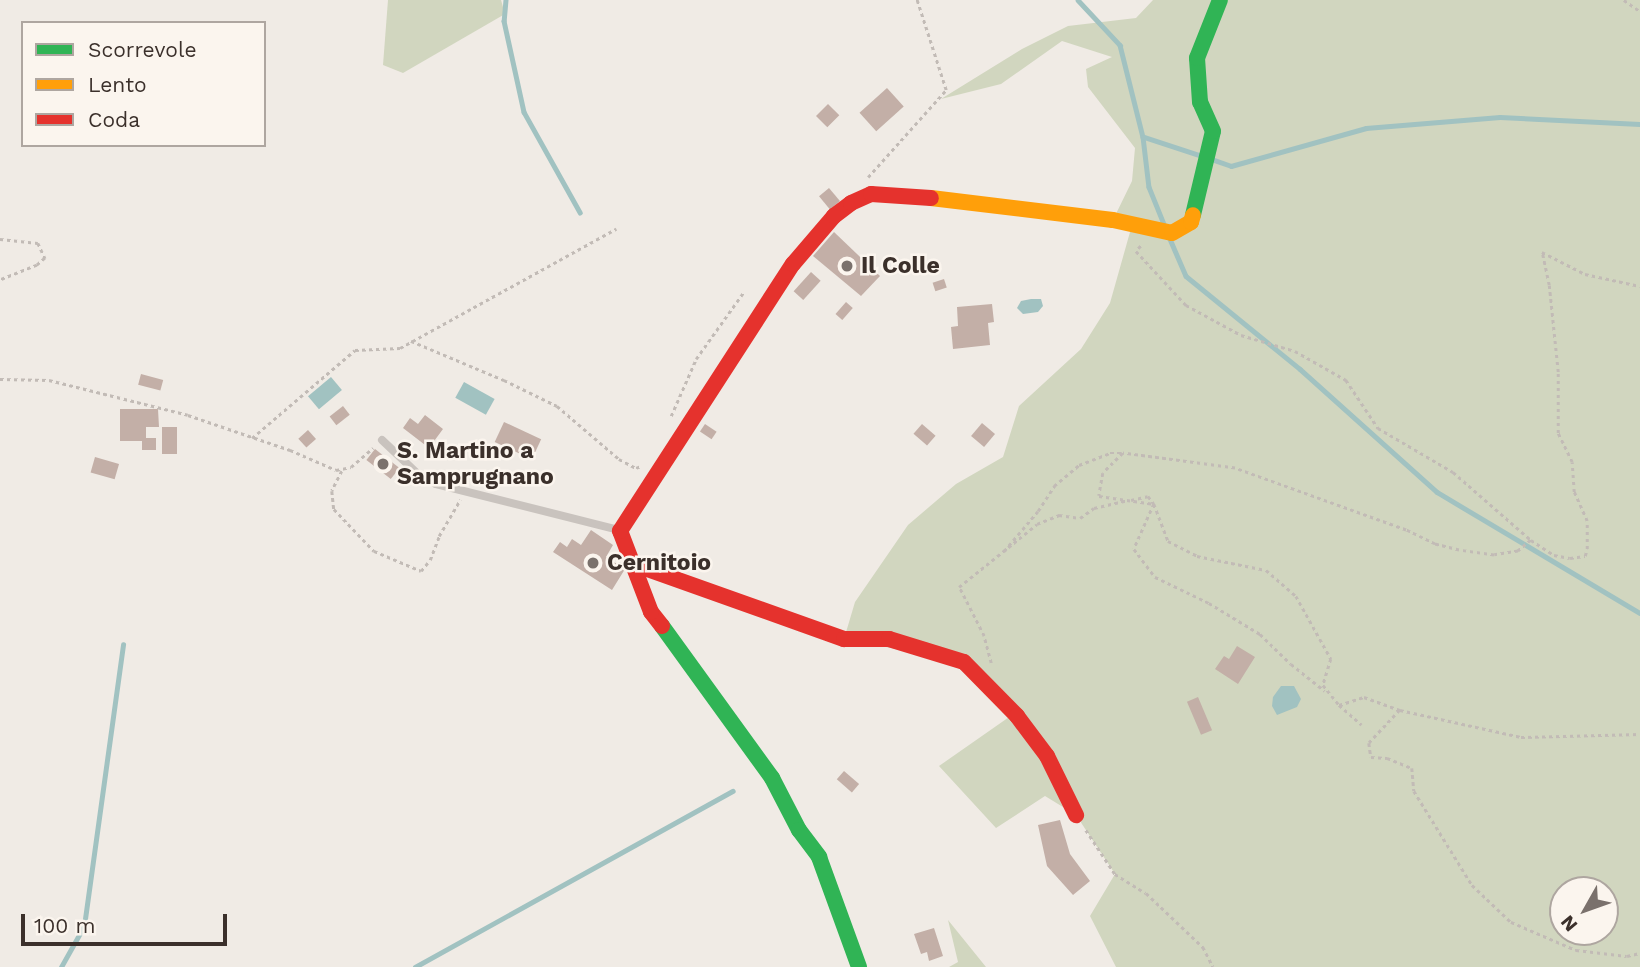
<!DOCTYPE html>
<style>
body{margin:0}
#map{position:relative;width:1640px;height:967px;overflow:hidden;background:#f0ebe5;font-family:"Work Sans",sans-serif}
div>[style]{position:absolute}
.green>*{inset:0;background:#d1d6bf}
.water>*{inset:0;background:#a1c2c1;transform-origin:0 0}
.stream>*{height:4.5px;margin:-2.25px;padding:0 2.25px;transform-origin:2.25px;border-radius:2.25px;background:#a1c2c1}
.building>*{inset:0;background:#c3afa7;transform-origin:0 0}
.path>*{height:2.5px;margin-top:-1.25px;transform-origin:0;background:repeating-linear-gradient(90deg,#c2bbb6 0 3.5px,transparent 0 7px)}
.lane>*{height:8px;margin:-4px;padding:0 4px;transform-origin:4px;border-radius:4px;background:#c9c3be}
.fast>*{height:16px;margin:-8px;padding:0 8px;transform-origin:8px;border-radius:8px;background:#30b455}
.slow>*{height:16px;margin:-8px;padding:0 8px;transform-origin:8px;border-radius:8px;background:#ff9f0a}
.jam>*{height:16px;margin:-8px;padding:0 8px;transform-origin:8px;border-radius:8px;background:#e5322d}
.dots>*{width:19px;height:19px;translate:-50% -50%;box-sizing:border-box;border:4px solid #fbf5ee;border-radius:50%}
span{translate:-50% -50%;white-space:nowrap;text-align:center;line-height:1.15;-webkit-text-stroke:5px #fbf5ee;paint-order:stroke}
.poi-label{font-size:23px;color:#3b302b;font-weight:700}
.left{translate:0 -50%;text-align:left}
.legend{position:absolute;left:21px;top:21px;width:245px;height:126px;box-sizing:border-box;background:#fbf5ee;border:2px solid #aea6a0;margin:0;padding:9px 12px;list-style:none;font-size:21px;color:#3b302b}
.legend li{display:flex;align-items:center;gap:14px;height:35px}
.legend b{width:35px;border:2px solid #aea6a0}
.north{position:absolute;left:1549px;top:876px;width:70px;height:70px;box-sizing:border-box;background:#fbf5ee;border:2px solid #aea6a0;border-radius:50%;rotate:230deg;font-size:19px;font-weight:700;line-height:28px;text-align:center;color:#3b302b}
.north::after{content:'';display:block;margin:auto;width:24px;height:32px;background:#7a716c;clip-path:polygon(50% 0,100% 100%,50% 72%,0 100%)}
.scale{position:absolute;left:21px;top:914px;width:206px;height:32px;box-sizing:border-box;border:4px solid #3b302b;border-top:0;padding-left:9px;font-size:21px;line-height:24px;white-space:nowrap;color:#3b302b;-webkit-text-stroke:5px #fbf5ee;paint-order:stroke}
</style>
<div id="map">
<div class="green">
<i style="clip-path:polygon(388px 0,501px 0,505px 14px,403px 73px,383px 65px)"></i>
<i style="clip-path:polygon(evenodd,1153px 0,1640px 0,1640px 967px,1116px 967px,1090px 916px,1115px 874px,1076px 815px,1045px 796px,996px 828px,939px 766px,1012px 715px,964px 662px,844px 639px,855px 602px,908px 525px,956px 484px,1003px 457px,1019px 406px,1081px 349px,1110px 303px,1132px 225px,1113px 220px,1132px 181px,1135px 148px,1088px 87px,1086px 69px,1112px 57px,1062px 41px,1001px 84px,941px 99px,1022px 49px,1068px 26px,1136px 18px,1153px 0,1563px 890px,1605px 890px,1605px 932px,1563px 932px,1563px 890px)"></i>
<i style="clip-path:polygon(948px 920px,986px 967px,949px 967px,958px 962px)"></i>
</div>
<div class="water">
<i style="clip-path:polygon(1031px 299px,1041px 299px,1043px 306px,1038px 312px,1023px 314px,1017px 308px,1021px 301px)"></i>
<i style="left:331px;top:377px;width:17px;height:30px;rotate:50deg"></i>
<i style="left:464px;top:382px;width:35px;height:18px;rotate:29deg"></i>
<i style="clip-path:polygon(1281px 686px,1294px 686px,1301px 699px,1297px 707px,1277px 715px,1272px 706px,1273px 697px)"></i>
</div>
<div class="stream">
<i style="left:506px;top:0;width:21px;rotate:95deg"></i>
<i style="left:504px;top:21px;width:93px;rotate:77.6deg"></i>
<i style="left:524px;top:112px;width:115px;rotate:60.8deg"></i>
<i style="left:1078px;top:0;width:62px;rotate:47deg"></i>
<i style="left:1120px;top:45px;width:95px;rotate:76deg"></i>
<i style="left:1143px;top:137px;width:50px;rotate:83.2deg"></i>
<i style="left:1149px;top:187px;width:40px;rotate:68deg"></i>
<i style="left:1144px;top:137px;width:58px;rotate:18.1deg"></i>
<i style="left:1214px;top:160px;width:18px;rotate:19deg"></i>
<i style="left:1231px;top:166px;width:140px;rotate:-15.7deg"></i>
<i style="left:1366px;top:128px;width:134px;rotate:-4.7deg"></i>
<i style="left:1500px;top:117px;width:140px;rotate:2.9deg"></i>
<i style="left:1170px;top:239px;width:40px;rotate:66.6deg"></i>
<i style="left:1186px;top:276px;width:147px;rotate:39.2deg"></i>
<i style="left:1300px;top:369px;width:184px;rotate:41.9deg"></i>
<i style="left:1437px;top:492px;width:236px;rotate:30.8deg"></i>
<i style="left:61px;top:967px;width:47px;rotate:-60.7deg"></i>
<i style="left:84px;top:926px;width:284px;rotate:-82.1deg"></i>
<i style="left:415px;top:967px;width:363px;rotate:-29deg"></i>
</div>
<div class="building">
<i style="left:887px;top:88px;width:25px;height:37px;rotate:48deg"></i>
<i style="left:828px;top:104px;width:16px;height:17px;rotate:45deg"></i>
<i style="left:829px;top:188px;width:17px;height:13px;rotate:50deg"></i>
<i style="clip-path:polygon(834px 232px,880px 276px,861px 296px,813px 256px)"></i>
<i style="left:811px;top:272px;width:13px;height:26px;rotate:42deg"></i>
<i style="left:944px;top:279px;width:9px;height:12px;rotate:72deg"></i>
<i style="left:846px;top:302px;width:9px;height:16px;rotate:41deg"></i>
<i style="clip-path:polygon(992px 304px,994px 322px,988px 323px,990px 345px,953px 349px,951px 327px,958px 326px,957px 307px)"></i>
<i style="left:141px;top:374px;width:23px;height:11px;rotate:15deg"></i>
<i style="left:343px;top:406px;width:11px;height:17px;rotate:52deg"></i>
<i style="clip-path:polygon(120px 409px,158px 409px,159px 427px,146px 427px,146px 438px,156px 438px,156px 450px,142px 450px,142px 441px,120px 441px)"></i>
<i style="clip-path:polygon(425px 415px,443px 429px,429px 448px,403px 428px,410px 418px,418px 424px)"></i>
<i style="left:504px;top:422px;width:41px;height:22px;rotate:25deg"></i>
<i style="left:982px;top:423px;width:17px;height:17px;rotate:40deg"></i>
<i style="left:705px;top:424px;width:14px;height:9px;rotate:34deg"></i>
<i style="left:922px;top:424px;width:18px;height:13px;rotate:41deg"></i>
<i style="left:162px;top:427px;width:15px;height:27px"></i>
<i style="left:308px;top:430px;width:12px;height:13px;rotate:48deg"></i>
<i style="left:375px;top:449px;width:31px;height:14px;rotate:38deg"></i>
<i style="left:95px;top:457px;width:25px;height:16px;rotate:16deg"></i>
<i style="clip-path:polygon(591px 530px,613px 545px,606px 557px,625px 569px,612px 590px,553px 552px,560px 542px,567px 547px,572px 539px,581px 545px)"></i>
<i style="clip-path:polygon(1237px 646px,1255px 657px,1238px 684px,1215px 669px,1224px 656px,1229px 659px)"></i>
<i style="left:1198px;top:697px;width:36px;height:12px;rotate:67deg"></i>
<i style="left:844px;top:771px;width:20px;height:11px;rotate:41deg"></i>
<i style="clip-path:polygon(1060px 820px,1070px 854px,1090px 881px,1073px 895px,1047px 866px,1038px 825px)"></i>
<i style="clip-path:polygon(934px 928px,943px 956px,929px 961px,927px 952px,921px 954px,914px 934px)"></i>
</div>
<div class="path">
<i style="left:1624px;top:0;width:19px;rotate:35deg"></i>
<i style="left:868px;top:177px;width:117px;rotate:-48.1deg"></i>
<i style="left:946px;top:90px;width:95px;rotate:-107.9deg"></i>
<i style="left:0;top:239px;width:38px;rotate:6deg"></i>
<i style="left:38px;top:243px;width:17px;rotate:65deg"></i>
<i style="left:45px;top:258px;width:11px;rotate:139deg"></i>
<i style="left:37px;top:265px;width:40px;rotate:158deg"></i>
<i style="left:1141px;top:246px;width:7px;rotate:135deg"></i>
<i style="left:1136px;top:251px;width:74px;rotate:47.2deg"></i>
<i style="left:1186px;top:305px;width:63px;rotate:28.6deg"></i>
<i style="left:1241px;top:335px;width:56px;rotate:16.5deg"></i>
<i style="left:1295px;top:351px;width:59px;rotate:29.6deg"></i>
<i style="left:1346px;top:380px;width:58px;rotate:56.3deg"></i>
<i style="left:1378px;top:428px;width:87px;rotate:30.4deg"></i>
<i style="left:1453px;top:472px;width:103px;rotate:41.1deg"></i>
<i style="left:1531px;top:540px;width:17px;rotate:140deg"></i>
<i style="left:1518px;top:551px;width:24px;rotate:171deg"></i>
<i style="left:1494px;top:555px;width:35px;rotate:-172deg"></i>
<i style="left:1459px;top:550px;width:25px;rotate:-166deg"></i>
<i style="left:1435px;top:544px;width:32px;rotate:-154deg"></i>
<i style="left:1406px;top:530px;width:182px;rotate:-160.1deg"></i>
<i style="left:1235px;top:468px;width:113px;rotate:-172.4deg"></i>
<i style="left:1123px;top:453px;width:28px;rotate:135deg"></i>
<i style="left:1103px;top:473px;width:23px;rotate:100deg"></i>
<i style="left:1099px;top:496px;width:56px;rotate:8.3deg"></i>
<i style="left:1154px;top:504px;width:40px;rotate:69deg"></i>
<i style="left:1168px;top:541px;width:33px;rotate:27deg"></i>
<i style="left:1197px;top:556px;width:70px;rotate:11.5deg"></i>
<i style="left:1266px;top:570px;width:40px;rotate:41deg"></i>
<i style="left:1296px;top:596px;width:72px;rotate:60.9deg"></i>
<i style="left:1331px;top:659px;width:27px;rotate:107deg"></i>
<i style="left:1323px;top:685px;width:26px;rotate:51deg"></i>
<i style="left:1339px;top:705px;width:26px;rotate:-18deg"></i>
<i style="left:1364px;top:697px;width:38px;rotate:20deg"></i>
<i style="left:1400px;top:710px;width:124px;rotate:12.6deg"></i>
<i style="left:1521px;top:737px;width:119px;rotate:-1.4deg"></i>
<i style="left:411px;top:341px;width:101px;rotate:22.8deg"></i>
<i style="left:504px;top:380px;width:59px;rotate:26.1deg"></i>
<i style="left:557px;top:406px;width:82px;rotate:40.5deg"></i>
<i style="left:619px;top:459px;width:19px;rotate:28deg"></i>
<i style="left:636px;top:468px;width:5px;rotate:-22deg"></i>
<i style="left:0;top:379px;width:49px;rotate:1.2deg"></i>
<i style="left:49px;top:380px;width:143px;rotate:14.1deg"></i>
<i style="left:188px;top:415px;width:108px;rotate:18.9deg"></i>
<i style="left:290px;top:450px;width:50px;rotate:23.5deg"></i>
<i style="left:336px;top:470px;width:15px;rotate:-11deg"></i>
<i style="left:351px;top:467px;width:29px;rotate:-41deg"></i>
<i style="left:671px;top:416px;width:62px;rotate:-66.3deg"></i>
<i style="left:696px;top:359px;width:81px;rotate:-54.5deg"></i>
<i style="left:252px;top:438px;width:135px;rotate:-40.5deg"></i>
<i style="left:355px;top:350px;width:45px;rotate:-2.5deg"></i>
<i style="left:400px;top:348px;width:247px;rotate:-28.9deg"></i>
<i style="left:342px;top:471px;width:22px;rotate:117deg"></i>
<i style="left:332px;top:491px;width:18px;rotate:84deg"></i>
<i style="left:334px;top:509px;width:58px;rotate:46.4deg"></i>
<i style="left:374px;top:551px;width:51px;rotate:23.1deg"></i>
<i style="left:421px;top:571px;width:14px;rotate:-51deg"></i>
<i style="left:430px;top:560px;width:26px;rotate:-69deg"></i>
<i style="left:439px;top:536px;width:42px;rotate:-59.7deg"></i>
<i style="left:1131px;top:500px;width:17px;rotate:-13deg"></i>
<i style="left:1148px;top:496px;width:10px;rotate:53deg"></i>
<i style="left:1154px;top:504px;width:49px;rotate:114deg"></i>
<i style="left:1134px;top:549px;width:35px;rotate:53deg"></i>
<i style="left:1155px;top:577px;width:60px;rotate:25.7deg"></i>
<i style="left:1209px;top:603px;width:60px;rotate:31.3deg"></i>
<i style="left:1260px;top:634px;width:43px;rotate:44.1deg"></i>
<i style="left:1291px;top:664px;width:43px;rotate:38.5deg"></i>
<i style="left:1531px;top:540px;width:27px;rotate:33deg"></i>
<i style="left:1554px;top:555px;width:16px;rotate:11deg"></i>
<i style="left:1570px;top:558px;width:15px;rotate:-8deg"></i>
<i style="left:1585px;top:556px;width:7px;rotate:-74deg"></i>
<i style="left:1587px;top:549px;width:28px;rotate:-90deg"></i>
<i style="left:1587px;top:521px;width:32px;rotate:-114deg"></i>
<i style="left:1574px;top:492px;width:30px;rotate:-94deg"></i>
<i style="left:1572px;top:462px;width:32px;rotate:-116deg"></i>
<i style="left:1558px;top:433px;width:61px;rotate:-90deg"></i>
<i style="left:1558px;top:372px;width:87px;rotate:-95.9deg"></i>
<i style="left:1549px;top:285px;width:34px;rotate:-102deg"></i>
<i style="left:1542px;top:252px;width:48px;rotate:27.1deg"></i>
<i style="left:1585px;top:274px;width:56px;rotate:12.3deg"></i>
<i style="left:1004px;top:551px;width:52px;rotate:-49.6deg"></i>
<i style="left:1038px;top:511px;width:30px;rotate:-57deg"></i>
<i style="left:1054px;top:486px;width:33px;rotate:-40deg"></i>
<i style="left:1079px;top:465px;width:33px;rotate:-21deg"></i>
<i style="left:1110px;top:453px;width:13px"></i>
<i style="left:991px;top:663px;width:28px;rotate:-105deg"></i>
<i style="left:984px;top:636px;width:55px;rotate:-117deg"></i>
<i style="left:959px;top:587px;width:100px;rotate:-38.9deg"></i>
<i style="left:1037px;top:524px;width:24px;rotate:-22deg"></i>
<i style="left:1059px;top:515px;width:21px;rotate:8deg"></i>
<i style="left:1080px;top:518px;width:17px;rotate:-36deg"></i>
<i style="left:1094px;top:508px;width:32px;rotate:-13deg"></i>
<i style="left:1339px;top:705px;width:30px;rotate:41deg"></i>
<i style="left:1400px;top:710px;width:45px;rotate:133.2deg"></i>
<i style="left:1369px;top:743px;width:14px;rotate:82deg"></i>
<i style="left:1371px;top:757px;width:16px;rotate:4deg"></i>
<i style="left:1387px;top:758px;width:27px;rotate:22deg"></i>
<i style="left:1412px;top:768px;width:23px;rotate:85deg"></i>
<i style="left:1414px;top:791px;width:110px;rotate:58.3deg"></i>
<i style="left:1472px;top:885px;width:54px;rotate:43.5deg"></i>
<i style="left:1511px;top:922px;width:71px;rotate:23.3deg"></i>
<i style="left:1576px;top:950px;width:51px;rotate:6.7deg"></i>
<i style="left:1627px;top:956px;width:13px;rotate:-13deg"></i>
<i style="left:1086px;top:830px;width:53px;rotate:56.6deg"></i>
<i style="left:1115px;top:874px;width:36px;rotate:32deg"></i>
<i style="left:1146px;top:893px;width:79px;rotate:43.5deg"></i>
<i style="left:1203px;top:947px;width:22px;rotate:63deg"></i>
</div>
<div class="lane">
<i style="left:382px;top:440px;width:51px;rotate:43.4deg"></i>
<i style="left:419px;top:475px;width:19px;rotate:28deg"></i>
<i style="left:436px;top:484px;width:189px;rotate:14.1deg"></i>
</div>
<div class="fast">
<i style="left:1193px;top:215px;width:86px;rotate:-76.6deg"></i>
<i style="left:1213px;top:131px;width:32px;rotate:-114deg"></i>
<i style="left:1200px;top:102px;width:44px;rotate:-93.9deg"></i>
<i style="left:1197px;top:58px;width:62px;rotate:-68.4deg"></i>
<i style="left:662px;top:626px;width:188px;rotate:54.1deg"></i>
<i style="left:772px;top:778px;width:59px;rotate:62.6deg"></i>
<i style="left:799px;top:830px;width:34px;rotate:53deg"></i>
<i style="left:819px;top:857px;width:117px;rotate:70deg"></i>
</div>
<div class="slow">
<i style="left:931px;top:198px;width:183px;rotate:6.9deg"></i>
<i style="left:1113px;top:220px;width:60px;rotate:12.4deg"></i>
<i style="left:1172px;top:233px;width:22px;rotate:-30deg"></i>
<i style="left:1191px;top:222px;width:7px;rotate:-74deg"></i>
</div>
<div class="jam">
<i style="left:636px;top:565px;width:221px;rotate:19.6deg"></i>
<i style="left:844px;top:639px;width:45px"></i>
<i style="left:889px;top:639px;width:78px;rotate:17deg"></i>
<i style="left:964px;top:662px;width:76px;rotate:45.5deg"></i>
<i style="left:1017px;top:716px;width:50px;rotate:53.1deg"></i>
<i style="left:1047px;top:756px;width:66px;rotate:63.8deg"></i>
<i style="left:662px;top:626px;width:18px;rotate:-128deg"></i>
<i style="left:651px;top:612px;width:87px;rotate:-110.9deg"></i>
<i style="left:620px;top:531px;width:318px;rotate:-57.1deg"></i>
<i style="left:793px;top:264px;width:63px;rotate:-49.5deg"></i>
<i style="left:834px;top:216px;width:21px;rotate:-37deg"></i>
<i style="left:851px;top:203px;width:22px;rotate:-24deg"></i>
<i style="left:871px;top:194px;width:60px;rotate:3.8deg"></i>
</div>
<div class="dots">
<i style="left:847px;top:266px;background:#7a716c"></i>
<i style="left:383px;top:464px;background:#7a716c"></i>
<i style="left:593px;top:563px;background:#7a716c"></i>
</div>
<div class="poi-label">
<span class="left" style="left:861px;top:266px">Il Colle</span>
<span class="left" style="left:397px;top:464px">S. Martino a<br>Samprugnano</span>
<span class="left" style="left:607px;top:563px">Cernitoio</span>
</div>
<ul class="legend">
<li><b style="height:9px;background:#30b455"></b>Scorrevole</li>
<li><b style="height:9px;background:#ff9f0a"></b>Lento</li>
<li><b style="height:9px;background:#e5322d"></b>Coda</li>
</ul>
<div class="north">N</div>
<div class="scale">100 m</div>
</div>
